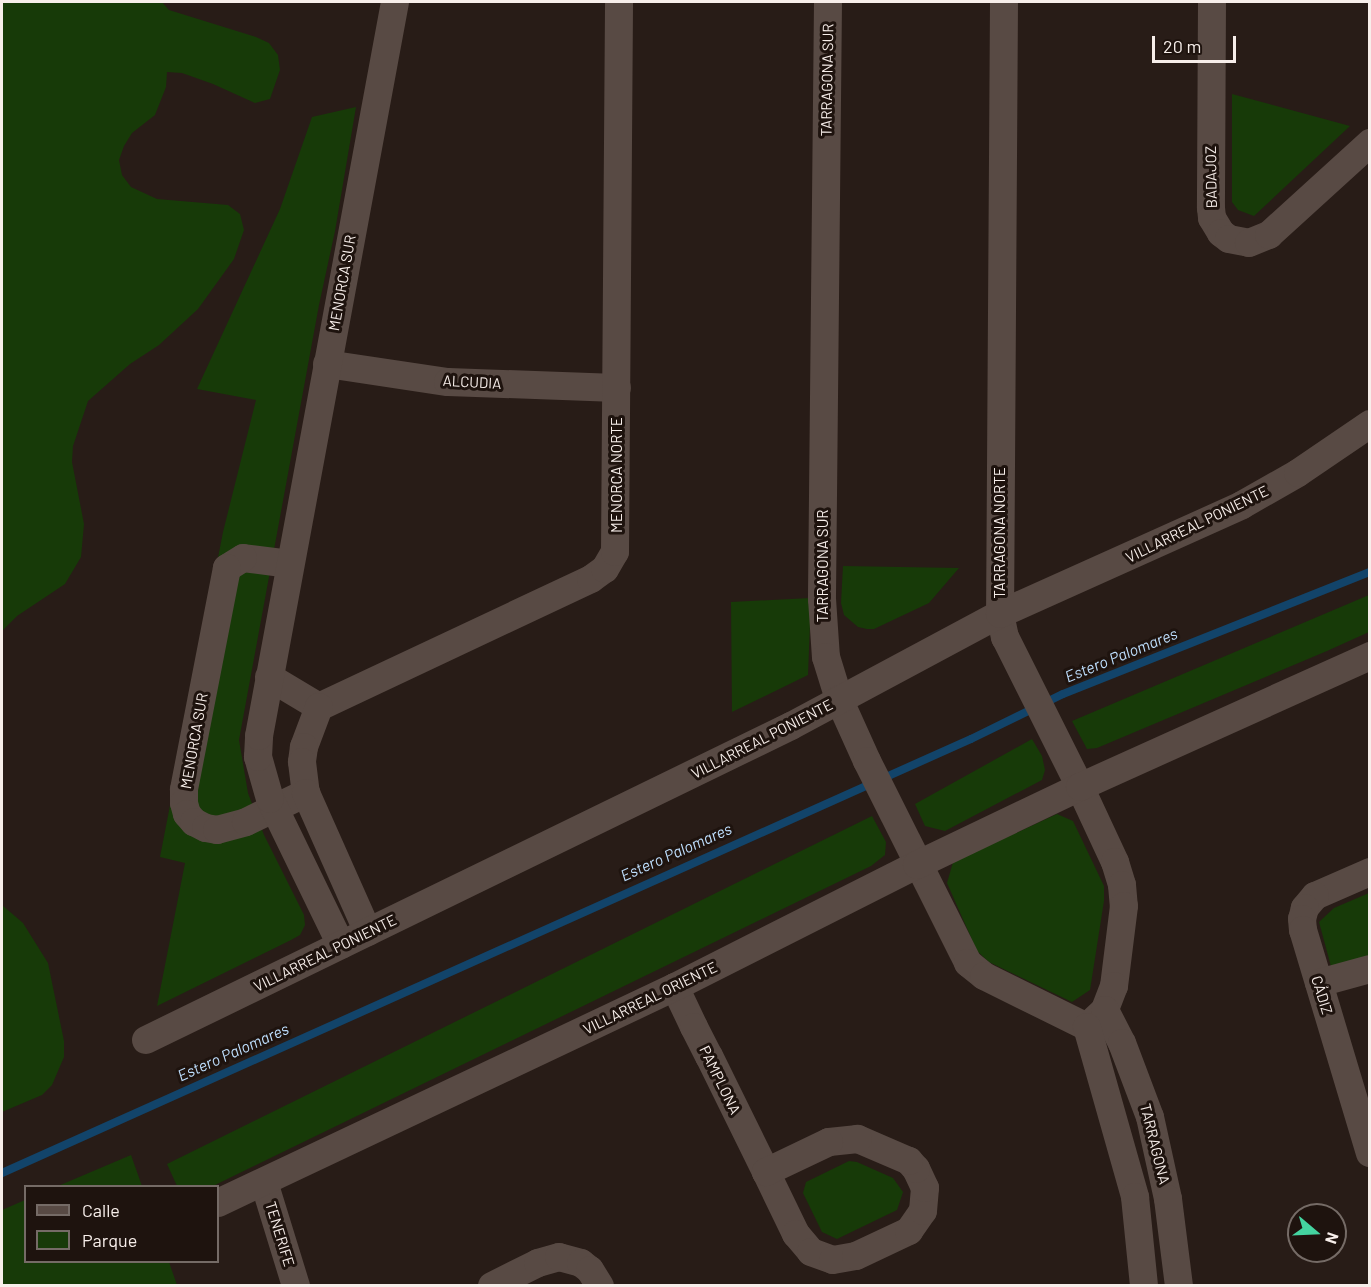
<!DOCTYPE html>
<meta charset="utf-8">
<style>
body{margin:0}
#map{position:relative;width:1371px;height:1287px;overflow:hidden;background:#281c17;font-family:Barlow,sans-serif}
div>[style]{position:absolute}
.green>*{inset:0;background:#173a08}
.stream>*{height:8px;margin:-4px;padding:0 4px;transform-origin:4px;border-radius:4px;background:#12446a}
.street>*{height:28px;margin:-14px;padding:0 14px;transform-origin:14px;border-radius:14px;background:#584a44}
span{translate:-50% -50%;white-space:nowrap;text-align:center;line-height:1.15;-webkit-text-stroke:6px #1e130e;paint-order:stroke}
.street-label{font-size:15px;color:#f7eeea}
.water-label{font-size:16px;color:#bedefd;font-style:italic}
.frame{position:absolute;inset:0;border:3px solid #f7eeea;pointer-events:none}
.legend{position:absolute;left:24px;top:1185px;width:195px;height:78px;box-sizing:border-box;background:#1e130e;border:2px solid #756b66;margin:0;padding:8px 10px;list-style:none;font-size:18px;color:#f7eeea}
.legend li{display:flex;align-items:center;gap:12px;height:30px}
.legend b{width:30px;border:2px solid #756b66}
.north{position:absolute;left:1287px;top:1203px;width:60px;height:60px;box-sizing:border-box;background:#1e130e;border:2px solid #756b66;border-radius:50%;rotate:109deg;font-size:16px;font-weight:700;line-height:24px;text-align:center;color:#f7eeea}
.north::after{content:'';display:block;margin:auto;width:21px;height:27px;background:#44d4a0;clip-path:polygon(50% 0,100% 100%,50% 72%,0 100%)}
.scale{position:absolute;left:1152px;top:36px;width:84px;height:27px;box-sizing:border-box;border:3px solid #f7eeea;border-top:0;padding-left:8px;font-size:18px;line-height:21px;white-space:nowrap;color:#f7eeea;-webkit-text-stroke:4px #1e130e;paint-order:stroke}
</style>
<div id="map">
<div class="green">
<i style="clip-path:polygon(2px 2px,162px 2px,169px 10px,256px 37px,269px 43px,278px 55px,280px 70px,270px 99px,255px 103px,213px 84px,182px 73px,167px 72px,166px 87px,155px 115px,132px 133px,124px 146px,119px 160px,122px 175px,131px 187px,157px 199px,228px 205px,240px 214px,244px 230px,234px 259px,198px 309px,159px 345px,130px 364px,88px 401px,73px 446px,72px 462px,84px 524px,81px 557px,65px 584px,17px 616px,2px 631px)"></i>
<i style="clip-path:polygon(1232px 94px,1350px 126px,1254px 216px,1238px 210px,1232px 202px)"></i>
<i style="clip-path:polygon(356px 107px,335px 231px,319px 305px,239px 740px,248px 793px,264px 835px,304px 915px,305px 925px,300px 935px,291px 940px,157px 1006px,185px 863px,160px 857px,223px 532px,256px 400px,197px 389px,280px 209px,312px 117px)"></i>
<i style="clip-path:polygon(843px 566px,959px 568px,929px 603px,874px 629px,867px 629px,858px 627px,844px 615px,841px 603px)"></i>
<i style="clip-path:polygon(1369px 595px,1369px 632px,1327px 651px,1097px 748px,1087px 749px,1072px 721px)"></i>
<i style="clip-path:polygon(811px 598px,808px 675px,732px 712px,731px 602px)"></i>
<i style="clip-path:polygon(1032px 739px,1042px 756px,1045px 770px,1042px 780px,945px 831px,925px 826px,915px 804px)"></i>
<i style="clip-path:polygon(1057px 814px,1073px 821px,1104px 886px,1104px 901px,1090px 990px,1072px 1002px,989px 962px,977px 951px,947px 883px,953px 862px)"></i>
<i style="clip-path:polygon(872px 816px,886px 842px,885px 855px,871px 866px,213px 1186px,177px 1186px,167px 1164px)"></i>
<i style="clip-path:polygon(1369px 893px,1369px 959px,1332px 970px,1319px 922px,1334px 908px)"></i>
<i style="clip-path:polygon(2px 905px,23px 923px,48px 963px,64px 1041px,64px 1057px,52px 1085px,42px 1095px,2px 1112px)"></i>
<i style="clip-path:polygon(131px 1155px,142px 1186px,58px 1186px)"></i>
<i style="clip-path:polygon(849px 1161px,857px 1162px,893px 1178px,903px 1192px,897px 1210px,837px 1239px,822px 1232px,803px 1193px,806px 1182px)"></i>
<i style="clip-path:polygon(25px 1200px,26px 1262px,169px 1262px,177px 1285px,2px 1285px,2px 1210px)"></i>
</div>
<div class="stream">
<i style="left:2px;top:1173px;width:1062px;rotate:-24.13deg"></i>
<i style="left:971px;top:739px;width:102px;rotate:-26.1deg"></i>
<i style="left:1063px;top:694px;width:330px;rotate:-21.7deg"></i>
</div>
<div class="street">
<i style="left:828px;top:2px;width:597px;rotate:90.58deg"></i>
<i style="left:822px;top:599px;width:58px;rotate:86.1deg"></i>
<i style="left:826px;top:657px;width:44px;rotate:72.8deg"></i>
<i style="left:839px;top:699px;width:68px;rotate:65.7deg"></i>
<i style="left:867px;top:761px;width:226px;rotate:63.4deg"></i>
<i style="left:968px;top:963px;width:21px;rotate:39deg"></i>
<i style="left:984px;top:976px;width:115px;rotate:26.3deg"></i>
<i style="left:1004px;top:2px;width:612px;rotate:90.37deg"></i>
<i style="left:1000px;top:614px;width:24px;rotate:78deg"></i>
<i style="left:1005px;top:637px;width:168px;rotate:63.4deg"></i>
<i style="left:1080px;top:787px;width:83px;rotate:65deg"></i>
<i style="left:1115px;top:862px;width:24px;rotate:73deg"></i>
<i style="left:1122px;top:885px;width:21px;rotate:85deg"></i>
<i style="left:1124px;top:906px;width:81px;rotate:97.1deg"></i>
<i style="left:1114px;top:986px;width:26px;rotate:111deg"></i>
<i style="left:1105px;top:1010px;width:25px;rotate:137deg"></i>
<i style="left:1212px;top:2px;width:206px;rotate:90.3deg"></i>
<i style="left:1211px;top:208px;width:10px;rotate:84deg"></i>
<i style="left:1212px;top:218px;width:17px;rotate:59deg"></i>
<i style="left:1221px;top:233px;width:10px;rotate:37deg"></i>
<i style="left:1229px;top:239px;width:20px;rotate:11deg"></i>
<i style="left:1249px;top:243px;width:22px;rotate:-22deg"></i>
<i style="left:1269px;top:235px;width:137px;rotate:-42.3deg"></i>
<i style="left:327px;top:364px;width:122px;rotate:8.5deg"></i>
<i style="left:448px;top:382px;width:169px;rotate:2deg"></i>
<i style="left:290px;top:564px;width:47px;rotate:-172.7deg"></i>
<i style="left:243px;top:558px;width:19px;rotate:148deg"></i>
<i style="left:227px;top:568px;width:226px;rotate:101deg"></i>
<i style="left:184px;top:790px;width:13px;rotate:90deg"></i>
<i style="left:184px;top:803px;width:11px;rotate:75deg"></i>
<i style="left:187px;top:814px;width:11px;rotate:49deg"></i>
<i style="left:194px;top:822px;width:13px;rotate:27deg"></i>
<i style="left:206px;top:828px;width:11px;rotate:10deg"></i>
<i style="left:217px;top:830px;width:30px;rotate:-15deg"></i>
<i style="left:246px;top:822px;width:67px;rotate:-25.8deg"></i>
<i style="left:269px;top:677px;width:58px;rotate:31deg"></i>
<i style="left:319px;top:707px;width:301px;rotate:-25.2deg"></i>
<i style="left:591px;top:579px;width:17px;rotate:-36deg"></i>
<i style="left:605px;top:569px;width:20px;rotate:-60deg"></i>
<i style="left:615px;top:552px;width:550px;rotate:-89.58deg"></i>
<i style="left:319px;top:707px;width:43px;rotate:110.6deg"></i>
<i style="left:304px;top:747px;width:15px;rotate:98deg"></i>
<i style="left:302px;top:762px;width:31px;rotate:83deg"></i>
<i style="left:306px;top:793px;width:152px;rotate:66deg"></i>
<i style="left:1370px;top:872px;width:60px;rotate:156.4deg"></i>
<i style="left:1315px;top:896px;width:16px;rotate:130deg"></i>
<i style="left:1305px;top:908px;width:11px;rotate:105deg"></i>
<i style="left:1302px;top:919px;width:11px;rotate:85deg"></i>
<i style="left:1303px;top:930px;width:233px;rotate:73.3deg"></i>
<i style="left:341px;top:945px;width:162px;rotate:-115.9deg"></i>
<i style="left:270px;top:799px;width:44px;rotate:-105.9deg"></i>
<i style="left:258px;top:757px;width:21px;rotate:-87deg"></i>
<i style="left:259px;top:736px;width:746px;rotate:-79.5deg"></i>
<i style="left:1319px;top:983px;width:53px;rotate:-15.4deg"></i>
<i style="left:675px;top:987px;width:44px;rotate:64.6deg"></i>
<i style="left:694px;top:1027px;width:33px;rotate:63deg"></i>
<i style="left:709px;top:1056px;width:129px;rotate:63.8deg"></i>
<i style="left:766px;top:1172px;width:69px;rotate:64.2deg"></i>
<i style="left:796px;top:1234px;width:23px;rotate:50deg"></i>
<i style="left:811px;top:1252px;width:23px;rotate:20deg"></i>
<i style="left:833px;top:1260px;width:23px;rotate:-10deg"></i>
<i style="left:856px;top:1256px;width:59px;rotate:-25.3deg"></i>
<i style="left:909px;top:1231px;width:24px;rotate:-55deg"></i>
<i style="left:923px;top:1211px;width:23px;rotate:-85deg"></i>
<i style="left:925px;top:1188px;width:21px;rotate:-115deg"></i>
<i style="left:916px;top:1169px;width:11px;rotate:-131deg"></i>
<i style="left:909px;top:1161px;width:56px;rotate:-156.7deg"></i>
<i style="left:858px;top:1139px;width:29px;rotate:174deg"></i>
<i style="left:829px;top:1142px;width:70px;rotate:154.5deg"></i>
<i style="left:1105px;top:1010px;width:37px;rotate:63deg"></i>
<i style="left:1122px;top:1043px;width:79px;rotate:69.3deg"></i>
<i style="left:1150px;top:1117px;width:84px;rotate:77.6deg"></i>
<i style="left:1168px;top:1199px;width:88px;rotate:82.8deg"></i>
<i style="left:1087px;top:1027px;width:177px;rotate:74.2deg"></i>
<i style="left:1135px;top:1197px;width:89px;rotate:84.2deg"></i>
<i style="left:146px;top:1040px;width:717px;rotate:-25.96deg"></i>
<i style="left:791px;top:726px;width:237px;rotate:-28.2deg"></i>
<i style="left:1000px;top:614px;width:265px;rotate:-24.2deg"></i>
<i style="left:1242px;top:505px;width:64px;rotate:-29.7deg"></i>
<i style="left:1298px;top:473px;width:87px;rotate:-34.2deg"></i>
<i style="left:264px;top:1182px;width:109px;rotate:72.9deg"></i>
<i style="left:218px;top:1203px;width:505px;rotate:-25.3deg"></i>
<i style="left:675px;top:987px;width:271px;rotate:-26.8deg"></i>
<i style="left:917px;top:865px;width:181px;rotate:-25.6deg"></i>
<i style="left:1080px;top:787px;width:318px;rotate:-24.3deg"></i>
<i style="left:492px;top:1286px;width:51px;rotate:-26.6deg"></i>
<i style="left:538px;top:1263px;width:22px;rotate:-16deg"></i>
<i style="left:559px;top:1257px;width:23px;rotate:15deg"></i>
<i style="left:581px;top:1263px;width:11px;rotate:38deg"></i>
<i style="left:590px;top:1270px;width:19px;rotate:58deg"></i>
</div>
<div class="street-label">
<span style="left:827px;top:80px;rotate:-89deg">TARRAGONA SUR</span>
<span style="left:1211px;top:177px;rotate:-91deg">BADAJOZ</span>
<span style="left:342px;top:283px;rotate:-80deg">MENORCA SUR</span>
<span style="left:472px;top:382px;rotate:3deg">ALCUDIA</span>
<span style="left:617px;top:475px;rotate:-90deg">MENORCA NORTE</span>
<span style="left:1197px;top:524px;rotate:-26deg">VILLARREAL PONIENTE</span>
<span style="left:1000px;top:533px;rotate:-90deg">TARRAGONA NORTE</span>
<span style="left:823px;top:566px;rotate:-90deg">TARRAGONA SUR</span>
<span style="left:762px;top:739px;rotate:-27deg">VILLARREAL PONIENTE</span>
<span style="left:194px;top:741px;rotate:-80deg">MENORCA SUR</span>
<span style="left:325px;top:953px;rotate:-26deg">VILLARREAL PONIENTE</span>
<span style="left:1322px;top:995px;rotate:73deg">CÁDIZ</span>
<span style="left:650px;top:998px;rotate:-26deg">VILLARREAL ORIENTE</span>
<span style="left:720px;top:1080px;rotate:64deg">PAMPLONA</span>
<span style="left:1155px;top:1144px;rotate:76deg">TARRAGONA</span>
<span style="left:280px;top:1234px;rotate:73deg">TENERIFE</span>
</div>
<div class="water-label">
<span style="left:1121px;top:655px;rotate:-22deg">Estero Palomares</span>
<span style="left:676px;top:852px;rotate:-24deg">Estero Palomares</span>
<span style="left:233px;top:1052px;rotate:-24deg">Estero Palomares</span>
</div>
<div class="frame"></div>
<ul class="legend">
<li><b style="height:8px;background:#584a44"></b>Calle</li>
<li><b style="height:16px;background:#173a08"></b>Parque</li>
</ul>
<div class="north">N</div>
<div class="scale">20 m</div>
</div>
